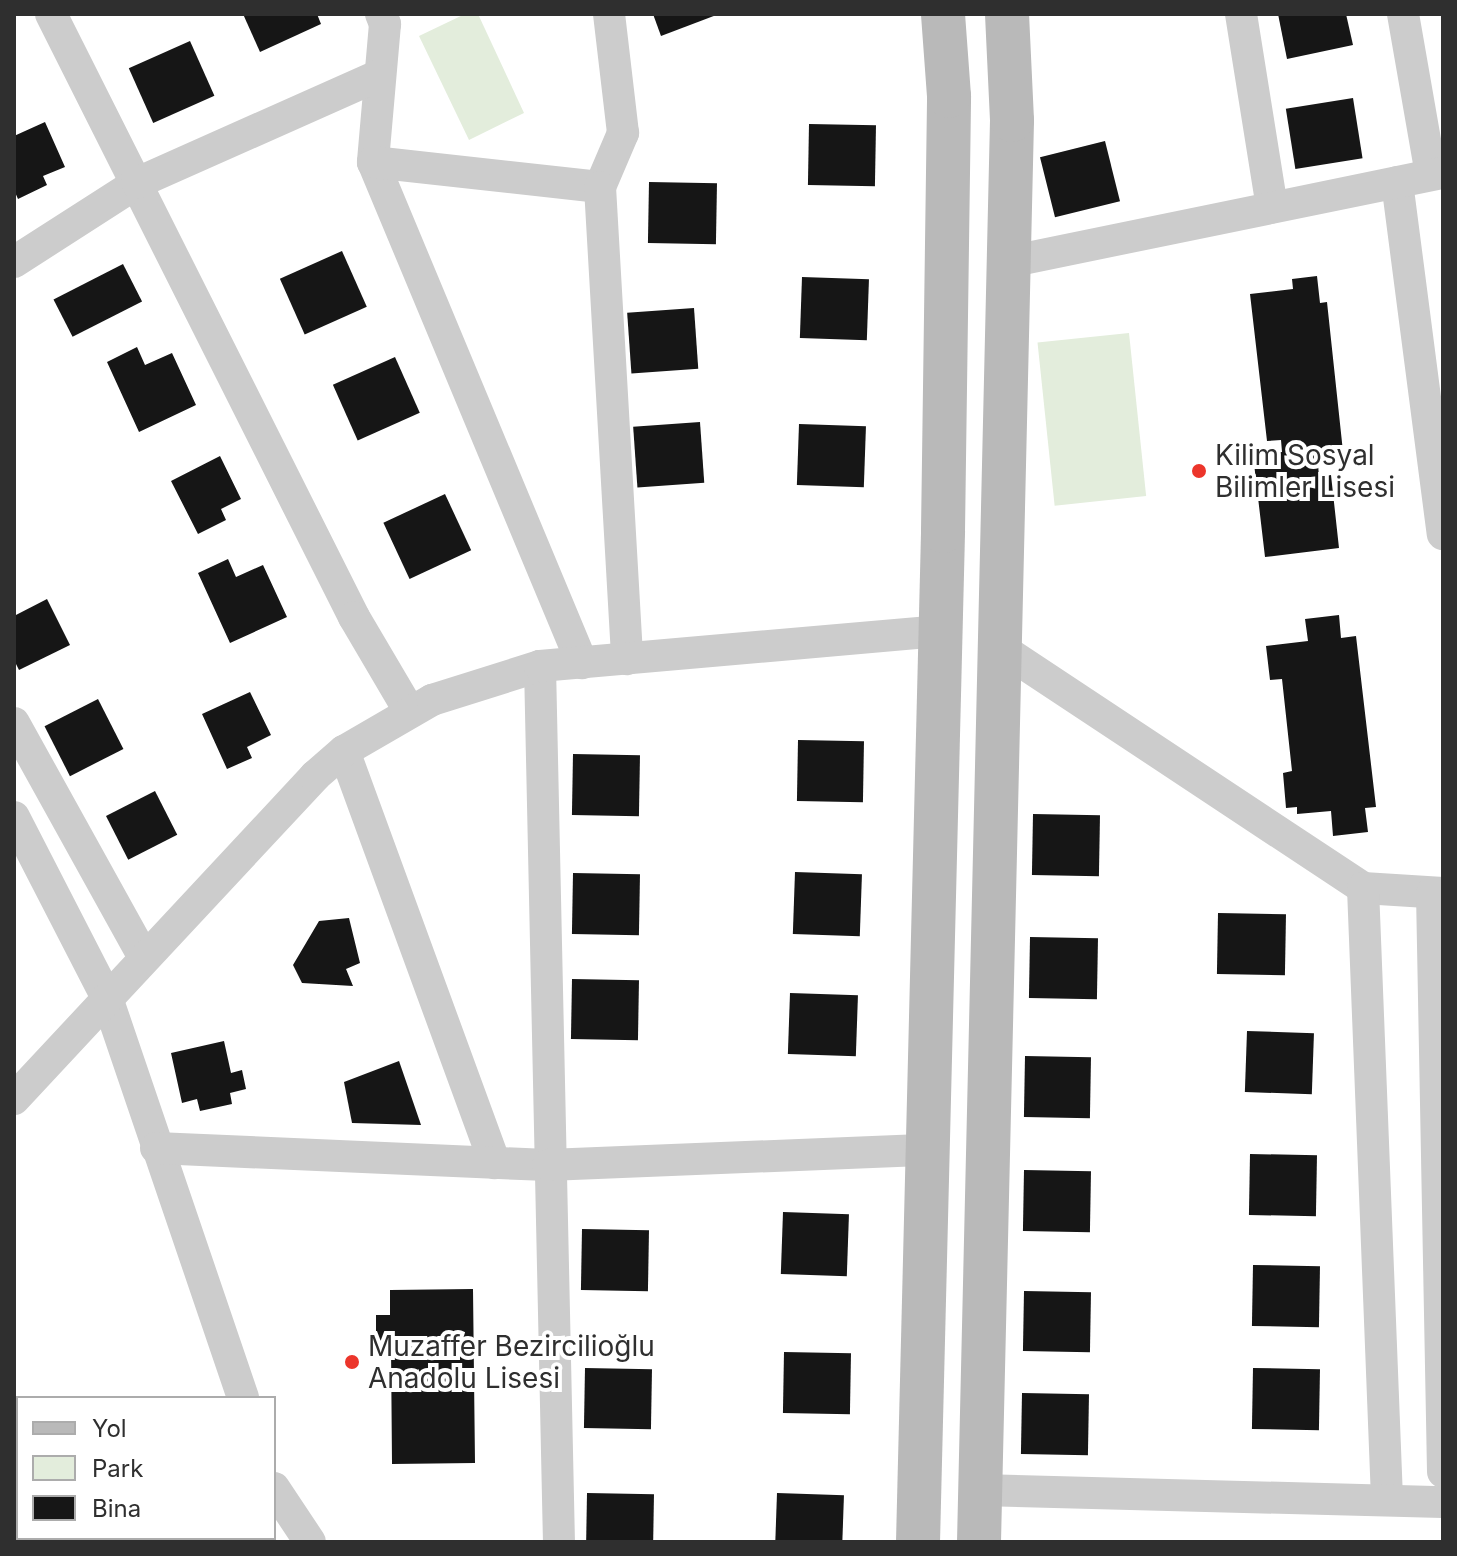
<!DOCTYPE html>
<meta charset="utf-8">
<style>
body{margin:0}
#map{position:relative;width:1457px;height:1556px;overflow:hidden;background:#fff;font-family:Inter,sans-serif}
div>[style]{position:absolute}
.green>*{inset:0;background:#e3eddc;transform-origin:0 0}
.building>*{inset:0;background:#161616;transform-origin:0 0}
.street>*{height:32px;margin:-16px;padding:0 16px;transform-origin:16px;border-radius:16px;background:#ccc}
.secondary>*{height:44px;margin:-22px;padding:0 22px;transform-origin:22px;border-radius:22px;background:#b9b9b9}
.dots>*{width:22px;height:22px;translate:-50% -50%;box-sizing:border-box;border:4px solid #fff;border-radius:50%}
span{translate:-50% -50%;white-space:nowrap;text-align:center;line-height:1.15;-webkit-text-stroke:8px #fff;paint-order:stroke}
.poi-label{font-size:28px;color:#2f2f2f}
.left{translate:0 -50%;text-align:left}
.frame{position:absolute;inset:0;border:16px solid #2f2f2f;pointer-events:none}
.legend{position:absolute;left:16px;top:1396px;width:260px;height:144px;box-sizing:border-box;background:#fff;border:2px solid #acacac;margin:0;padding:10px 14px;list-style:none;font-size:24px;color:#2f2f2f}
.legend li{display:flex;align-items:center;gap:16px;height:40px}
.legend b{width:40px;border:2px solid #acacac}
</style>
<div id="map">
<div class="green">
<i style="clip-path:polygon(465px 14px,478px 14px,524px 113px,469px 140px,419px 36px)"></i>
<i style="left:1129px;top:333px;width:164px;height:92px;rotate:84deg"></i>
</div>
<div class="building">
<i style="clip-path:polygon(243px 14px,317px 14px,321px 24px,260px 52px)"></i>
<i style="clip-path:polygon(653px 14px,719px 14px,661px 36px)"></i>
<i style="clip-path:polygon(1278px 14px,1346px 14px,1353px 45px,1287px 59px)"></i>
<i style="left:190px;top:41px;width:60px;height:67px;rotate:66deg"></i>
<i style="left:1353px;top:98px;width:61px;height:68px;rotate:81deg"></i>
<i style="clip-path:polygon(45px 122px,65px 167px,43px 176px,47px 185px,18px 199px,14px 190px,14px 136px)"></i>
<i style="left:809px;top:124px;width:67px;height:61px;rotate:1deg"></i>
<i style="left:1105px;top:141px;width:62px;height:67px;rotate:76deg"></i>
<i style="left:649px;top:182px;width:68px;height:61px;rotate:1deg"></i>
<i style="left:342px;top:251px;width:61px;height:68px;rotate:66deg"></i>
<i style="left:123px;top:264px;width:42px;height:78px;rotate:63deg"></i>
<i style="clip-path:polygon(1317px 276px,1320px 303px,1327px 302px,1344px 461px,1318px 464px,1319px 477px,1331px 475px,1339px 548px,1265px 557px,1253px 455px,1282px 452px,1281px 440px,1267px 441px,1250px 294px,1293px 289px,1292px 279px)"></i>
<i style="left:802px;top:277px;width:67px;height:61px;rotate:2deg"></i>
<i style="left:694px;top:308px;width:61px;height:67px;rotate:86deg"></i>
<i style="clip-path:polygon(137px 347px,145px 365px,172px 353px,196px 405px,139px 432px,107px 362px)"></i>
<i style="left:395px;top:357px;width:61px;height:68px;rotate:66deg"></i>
<i style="left:700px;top:422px;width:61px;height:67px;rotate:86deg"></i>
<i style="left:799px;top:424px;width:67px;height:61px;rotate:2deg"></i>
<i style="clip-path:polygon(220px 456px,241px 499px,221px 509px,226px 520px,198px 534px,171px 481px)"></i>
<i style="left:445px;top:494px;width:62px;height:68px;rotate:65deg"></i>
<i style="clip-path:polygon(228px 559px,236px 577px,263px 565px,287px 617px,230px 643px,198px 573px)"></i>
<i style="clip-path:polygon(47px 599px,70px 645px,19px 670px,14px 660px,14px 616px)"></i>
<i style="clip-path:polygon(1339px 615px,1341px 638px,1356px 636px,1376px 807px,1365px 808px,1368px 832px,1333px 836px,1331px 811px,1297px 814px,1297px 807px,1286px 808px,1283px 773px,1292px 771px,1282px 679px,1270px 680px,1266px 646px,1308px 641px,1305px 619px)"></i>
<i style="clip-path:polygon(250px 692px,271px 735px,247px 747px,252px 758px,227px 769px,202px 714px)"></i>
<i style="left:98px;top:699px;width:56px;height:60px;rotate:63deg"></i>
<i style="left:798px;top:740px;width:66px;height:61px;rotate:1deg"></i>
<i style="left:573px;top:754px;width:67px;height:61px;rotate:1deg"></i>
<i style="left:155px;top:791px;width:49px;height:55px;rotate:63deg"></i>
<i style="left:1033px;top:814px;width:67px;height:61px;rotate:1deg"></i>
<i style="left:795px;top:872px;width:67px;height:62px;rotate:2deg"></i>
<i style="left:573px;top:873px;width:67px;height:61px;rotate:1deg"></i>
<i style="left:1218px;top:913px;width:68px;height:61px;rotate:1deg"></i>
<i style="clip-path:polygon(349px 918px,360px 963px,346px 969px,353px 986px,302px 983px,293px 965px,319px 921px)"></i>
<i style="left:1030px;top:937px;width:68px;height:61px;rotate:1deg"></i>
<i style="left:572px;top:979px;width:67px;height:60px;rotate:1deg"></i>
<i style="left:790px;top:993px;width:68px;height:61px;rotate:2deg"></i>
<i style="left:1247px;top:1031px;width:67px;height:61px;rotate:2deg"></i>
<i style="clip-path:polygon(224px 1041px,231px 1073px,242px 1070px,246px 1089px,230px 1093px,232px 1104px,200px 1111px,197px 1099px,182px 1103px,171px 1053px)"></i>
<i style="left:1025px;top:1056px;width:66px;height:61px;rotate:1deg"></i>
<i style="clip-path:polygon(399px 1061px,421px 1125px,352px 1123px,344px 1082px)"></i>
<i style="left:1250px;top:1154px;width:67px;height:61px;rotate:1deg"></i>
<i style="left:1024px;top:1170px;width:67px;height:61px;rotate:1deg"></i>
<i style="left:783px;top:1212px;width:66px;height:62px;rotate:2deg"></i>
<i style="left:582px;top:1229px;width:67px;height:61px;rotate:1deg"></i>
<i style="left:1253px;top:1265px;width:67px;height:61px;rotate:1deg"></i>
<i style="clip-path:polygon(473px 1289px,475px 1463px,392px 1464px,391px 1347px,376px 1347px,376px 1315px,390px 1315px,390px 1290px)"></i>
<i style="left:1024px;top:1291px;width:67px;height:60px;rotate:1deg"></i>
<i style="left:784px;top:1352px;width:67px;height:61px;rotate:1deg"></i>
<i style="left:585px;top:1368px;width:67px;height:60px;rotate:1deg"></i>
<i style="left:1253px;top:1368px;width:67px;height:61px;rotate:1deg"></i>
<i style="left:1022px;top:1393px;width:67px;height:61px;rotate:1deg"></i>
<i style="left:587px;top:1493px;width:67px;height:49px;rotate:1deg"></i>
<i style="left:777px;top:1493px;width:67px;height:49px;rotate:2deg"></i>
</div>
<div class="street">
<i style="left:51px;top:14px;width:675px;rotate:63.32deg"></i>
<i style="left:354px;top:617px;width:110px;rotate:59.5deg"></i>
<i style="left:381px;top:14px;width:11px;rotate:68deg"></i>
<i style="left:385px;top:24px;width:139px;rotate:95deg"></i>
<i style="left:373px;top:162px;width:543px;rotate:67.36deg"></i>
<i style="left:1241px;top:14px;width:196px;rotate:80.9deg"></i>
<i style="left:1403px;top:14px;width:163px;rotate:80.1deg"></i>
<i style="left:373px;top:162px;width:228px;rotate:6.3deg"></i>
<i style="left:600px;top:187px;width:59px;rotate:-66.9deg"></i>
<i style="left:623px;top:133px;width:120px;rotate:-96.7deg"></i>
<i style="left:1397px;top:182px;width:355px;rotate:82.6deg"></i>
<i style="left:600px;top:187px;width:473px;rotate:86.7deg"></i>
<i style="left:14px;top:262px;width:146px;rotate:-32.7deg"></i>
<i style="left:137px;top:183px;width:266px;rotate:-24deg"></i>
<i style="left:1008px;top:262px;width:444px;rotate:-11.6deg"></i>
<i style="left:999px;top:647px;width:437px;rotate:33.5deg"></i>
<i style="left:1363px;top:888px;width:80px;rotate:3.6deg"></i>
<i style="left:540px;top:666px;width:876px;rotate:88.76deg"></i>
<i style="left:14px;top:723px;width:269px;rotate:61deg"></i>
<i style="left:344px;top:751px;width:439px;rotate:69.9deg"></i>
<i style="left:14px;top:817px;width:203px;rotate:62.8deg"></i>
<i style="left:107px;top:998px;width:422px;rotate:71.2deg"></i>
<i style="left:1363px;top:888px;width:612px;rotate:87.75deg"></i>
<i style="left:1432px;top:893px;width:579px;rotate:88.91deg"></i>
<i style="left:14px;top:1099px;width:442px;rotate:-47deg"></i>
<i style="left:315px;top:776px;width:38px;rotate:-41deg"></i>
<i style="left:344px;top:751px;width:102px;rotate:-30.1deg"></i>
<i style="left:432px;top:700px;width:113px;rotate:-17.5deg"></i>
<i style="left:540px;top:666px;width:403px;rotate:-5deg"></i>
<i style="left:156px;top:1148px;width:392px;rotate:2.5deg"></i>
<i style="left:548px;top:1165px;width:380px;rotate:-2.3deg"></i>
<i style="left:274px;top:1488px;width:65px;rotate:56.3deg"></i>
<i style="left:980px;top:1490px;width:463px;rotate:1.5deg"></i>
</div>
<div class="secondary">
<i style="left:918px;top:1542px;width:1011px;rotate:-88.58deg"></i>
<i style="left:943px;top:531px;width:435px;rotate:-89.2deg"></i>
<i style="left:949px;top:96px;width:82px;rotate:-94.2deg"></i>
<i style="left:979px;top:1542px;width:1422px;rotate:-88.67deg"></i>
<i style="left:1012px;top:120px;width:106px;rotate:-92.7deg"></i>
</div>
<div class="dots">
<i style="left:1199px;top:471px;background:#ec352b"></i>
<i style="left:352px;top:1362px;background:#ec352b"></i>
</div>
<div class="poi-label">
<span class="left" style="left:1215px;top:471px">Kilim Sosyal<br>Bilimler Lisesi</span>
<span class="left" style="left:368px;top:1362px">Muzaffer Bezircilioğlu<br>Anadolu Lisesi</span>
</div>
<div class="frame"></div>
<ul class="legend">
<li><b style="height:10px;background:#b9b9b9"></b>Yol</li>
<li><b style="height:22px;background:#e3eddc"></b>Park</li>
<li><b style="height:22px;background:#161616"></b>Bina</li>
</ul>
</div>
